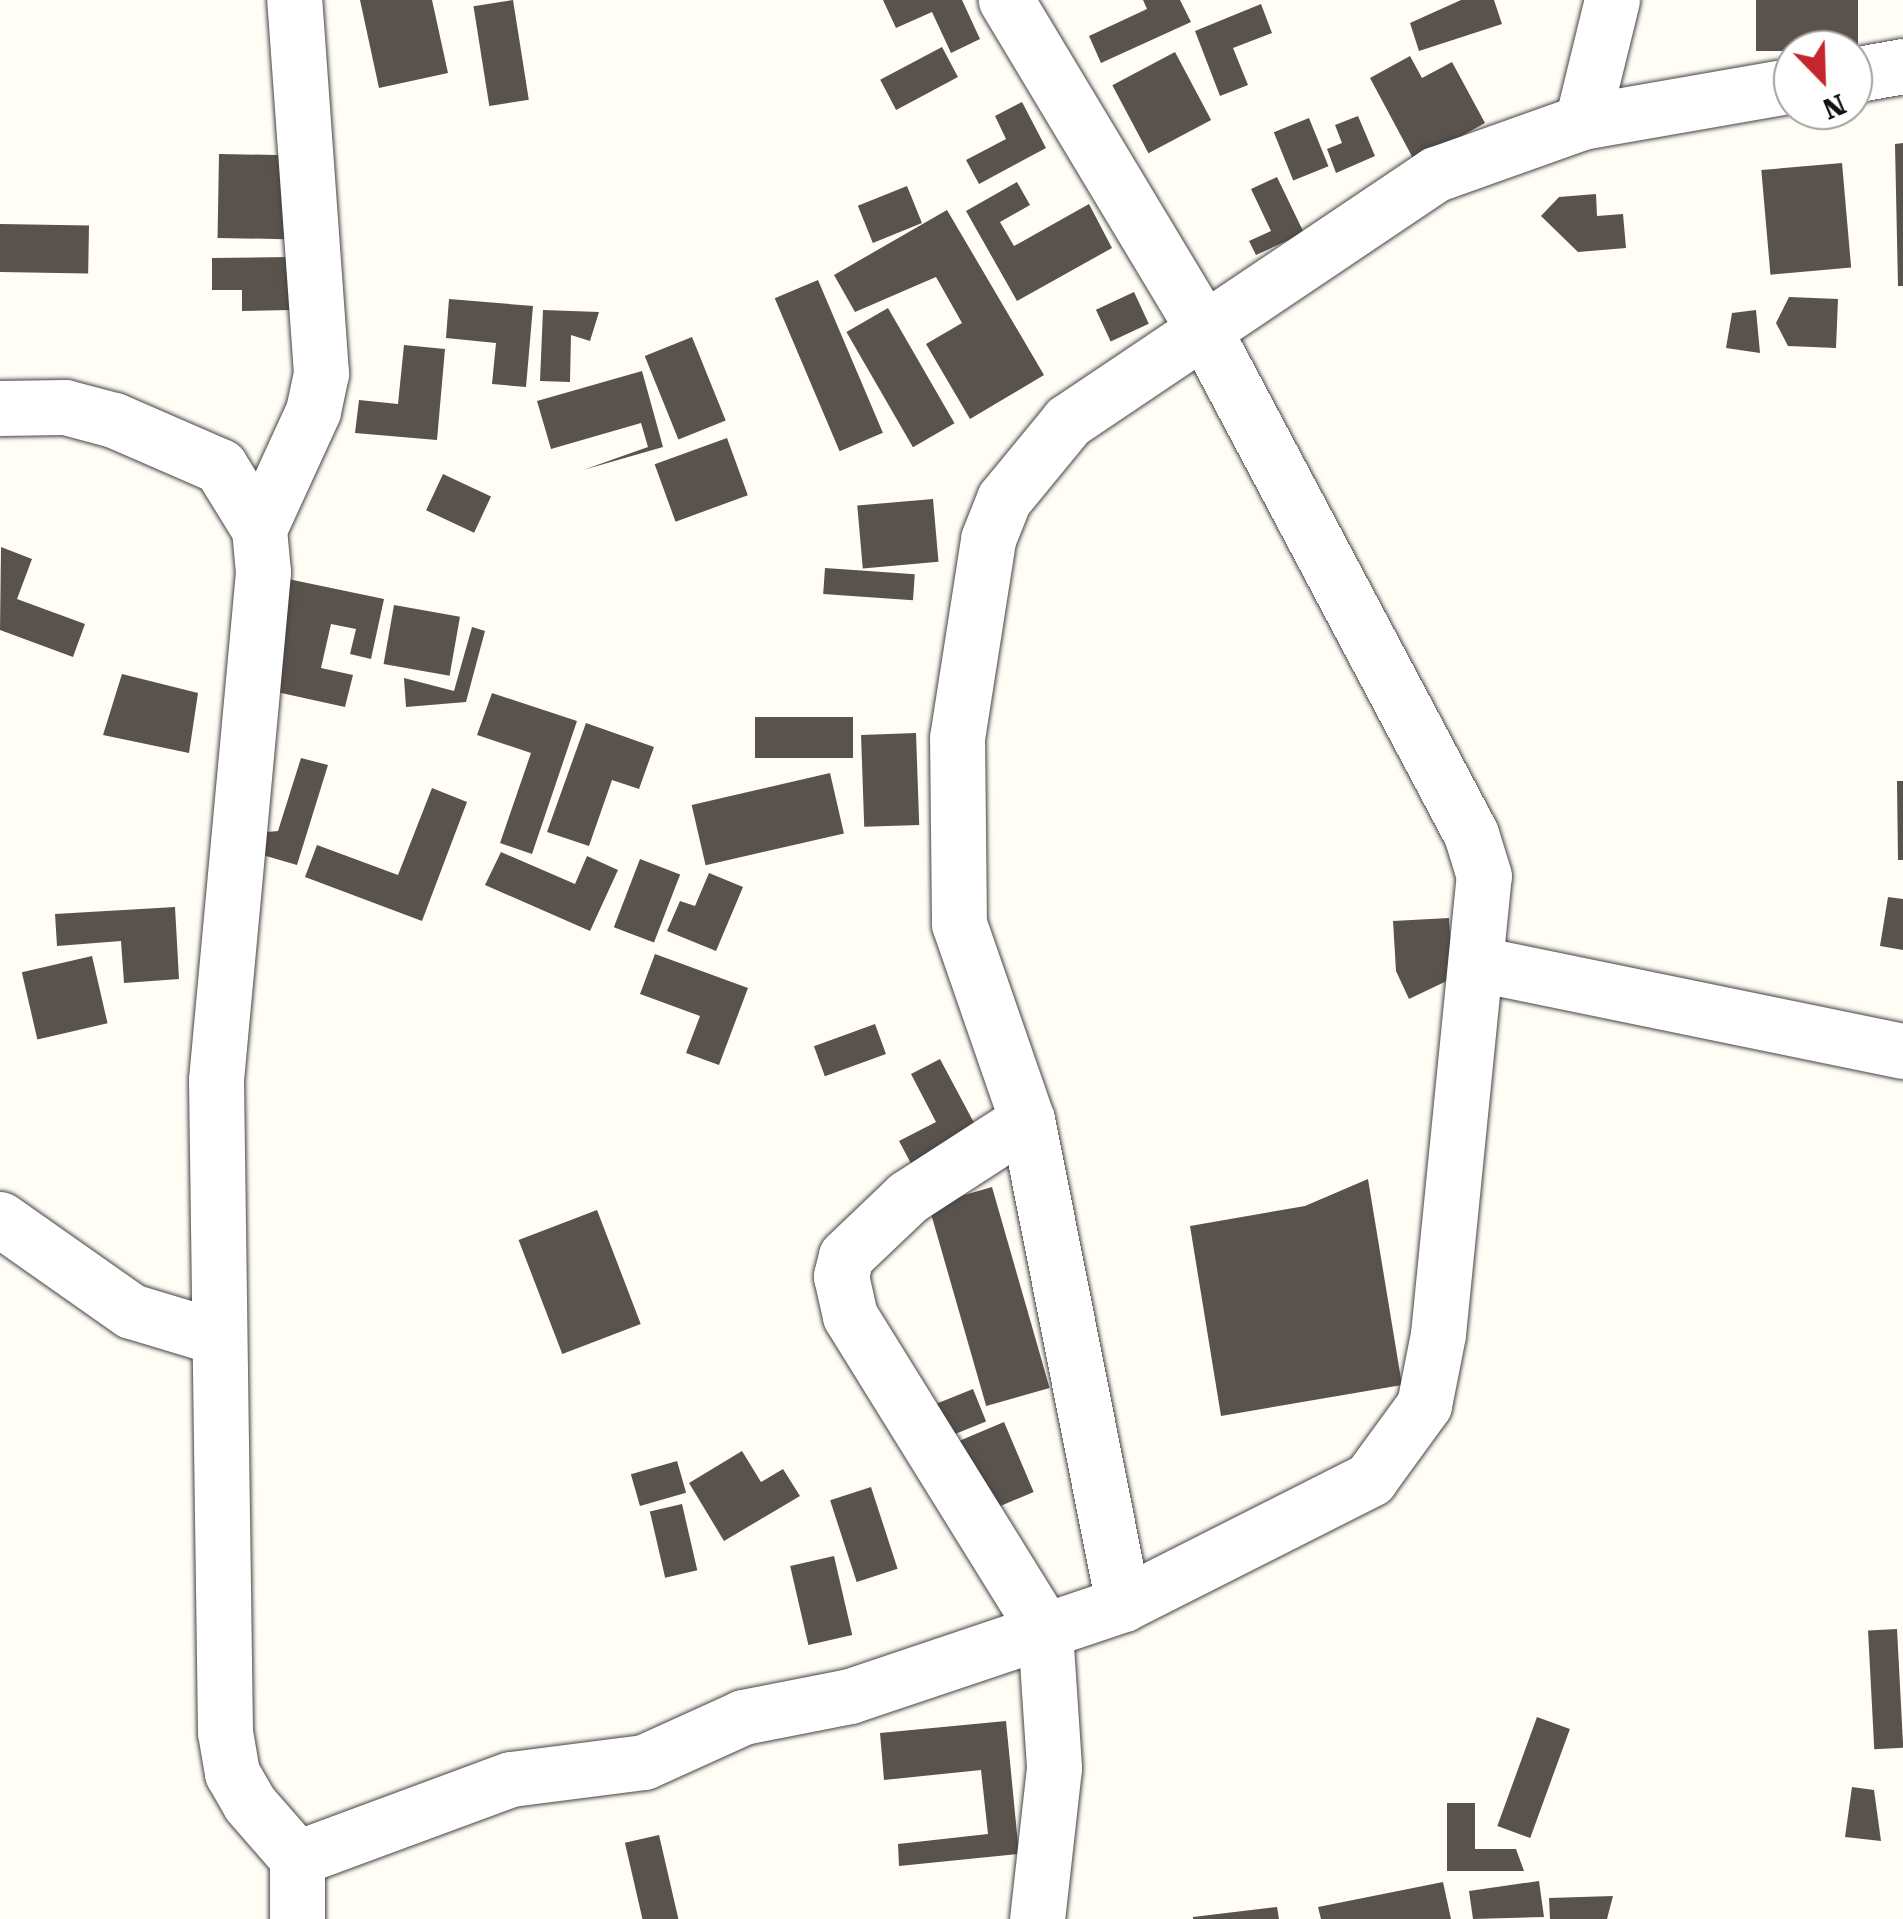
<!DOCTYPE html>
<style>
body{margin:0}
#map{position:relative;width:1903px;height:1919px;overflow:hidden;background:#fffdf5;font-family:"Roboto Serif",serif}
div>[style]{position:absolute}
.building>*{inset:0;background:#5a524d;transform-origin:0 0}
.roads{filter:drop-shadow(0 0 2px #444) drop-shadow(0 0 2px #444)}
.street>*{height:55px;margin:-27.5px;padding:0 27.5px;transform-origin:27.5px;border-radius:27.5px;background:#fff}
span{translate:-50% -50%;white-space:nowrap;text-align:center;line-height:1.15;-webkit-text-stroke:10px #fff;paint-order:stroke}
.north{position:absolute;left:1773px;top:30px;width:100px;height:100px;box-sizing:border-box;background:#fff;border:2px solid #a0a0a0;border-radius:50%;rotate:157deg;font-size:28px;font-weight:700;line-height:40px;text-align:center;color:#111}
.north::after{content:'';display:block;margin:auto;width:35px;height:45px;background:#c4262e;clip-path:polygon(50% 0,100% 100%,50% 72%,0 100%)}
</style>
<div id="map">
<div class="building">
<i style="clip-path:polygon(360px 0,432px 0,448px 73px,379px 88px)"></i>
<i style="left:513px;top:0;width:101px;height:40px;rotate:81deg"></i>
<i style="clip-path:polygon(883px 0,962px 0,980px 39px,951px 53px,932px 12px,896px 28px)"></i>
<i style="clip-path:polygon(1143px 0,1180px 0,1191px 22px,1101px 63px,1089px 36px,1147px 9px)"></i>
<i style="clip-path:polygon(1461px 0,1494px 0,1502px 24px,1419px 51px,1410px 23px)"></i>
<i style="left:1756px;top:0;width:102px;height:51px"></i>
<i style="clip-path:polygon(1261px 4px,1272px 33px,1233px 48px,1248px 85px,1220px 96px,1195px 31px)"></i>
<i style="left:942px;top:47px;width:34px;height:70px;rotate:62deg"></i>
<i style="left:1175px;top:52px;width:77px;height:71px;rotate:62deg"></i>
<i style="clip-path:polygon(1410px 56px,1422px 78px,1452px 62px,1485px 123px,1415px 162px,1370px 78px)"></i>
<i style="clip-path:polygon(1022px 102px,1046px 148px,979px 184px,966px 160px,1006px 139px,995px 116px)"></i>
<i style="clip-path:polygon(1358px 116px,1375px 156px,1336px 173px,1327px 149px,1342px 143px,1335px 125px)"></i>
<i style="left:1309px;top:118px;width:52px;height:38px;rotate:68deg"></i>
<i style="clip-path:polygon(1903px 143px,1903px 286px,1898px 286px,1895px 144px)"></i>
<i style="left:219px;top:154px;width:68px;height:84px;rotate:1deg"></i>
<i style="left:1842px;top:163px;width:105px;height:81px;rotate:85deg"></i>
<i style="clip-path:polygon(1277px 177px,1304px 233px,1256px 255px,1249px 241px,1271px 231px,1251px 189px)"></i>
<i style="clip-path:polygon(1017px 182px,1030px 205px,1000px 222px,1014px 246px,1089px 204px,1112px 248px,1017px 301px,966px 211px)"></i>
<i style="left:907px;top:186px;width:40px;height:53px;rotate:68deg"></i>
<i style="clip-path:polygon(1596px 194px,1597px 216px,1623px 214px,1626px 248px,1578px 252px,1541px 216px,1559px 197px)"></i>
<i style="clip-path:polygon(947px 210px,1044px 375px,970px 419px,926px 344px,962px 323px,936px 277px,855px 312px,834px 275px)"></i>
<i style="left:0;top:224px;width:89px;height:48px;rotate:1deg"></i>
<i style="clip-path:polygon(291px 257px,290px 310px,242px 311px,242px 290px,212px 290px,212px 258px)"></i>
<i style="left:818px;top:280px;width:166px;height:47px;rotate:67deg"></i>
<i style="left:1134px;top:292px;width:35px;height:42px;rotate:65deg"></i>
<i style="clip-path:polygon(1789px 297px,1838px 299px,1836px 348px,1788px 346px,1776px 323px)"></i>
<i style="clip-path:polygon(449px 299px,533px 306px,526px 387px,492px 384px,496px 343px,446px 338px)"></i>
<i style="left:888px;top:308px;width:133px;height:48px;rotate:60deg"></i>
<i style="clip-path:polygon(543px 310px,599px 312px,590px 341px,571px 335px,570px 382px,540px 381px)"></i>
<i style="clip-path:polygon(1756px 310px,1760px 353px,1726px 348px,1732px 313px)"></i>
<i style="left:692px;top:337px;width:90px;height:51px;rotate:68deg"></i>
<i style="clip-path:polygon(404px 345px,445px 349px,437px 440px,355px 433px,359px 400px,398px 404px)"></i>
<i style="clip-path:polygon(642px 371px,663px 447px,583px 470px,648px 447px,641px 423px,551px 449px,537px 401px)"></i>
<i style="left:727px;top:438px;width:61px;height:77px;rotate:70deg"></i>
<i style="left:443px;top:474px;width:53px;height:40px;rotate:25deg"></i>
<i style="left:933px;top:499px;width:63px;height:76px;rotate:85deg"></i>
<i style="clip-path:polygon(1px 547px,32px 559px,17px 599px,85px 624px,73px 657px,0 630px)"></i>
<i style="left:825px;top:568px;width:90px;height:26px;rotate:4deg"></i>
<i style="clip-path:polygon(288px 579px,384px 599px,371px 659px,350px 654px,356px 629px,331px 624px,321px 668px,353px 675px,345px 707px,263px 689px)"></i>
<i style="left:394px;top:605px;width:67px;height:60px;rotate:10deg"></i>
<i style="clip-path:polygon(472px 627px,485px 631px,466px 702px,406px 707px,404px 678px,454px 691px)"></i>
<i style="clip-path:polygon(122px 674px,198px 693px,189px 753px,103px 735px)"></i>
<i style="clip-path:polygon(492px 693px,577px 721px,532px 854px,500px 843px,531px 753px,477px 735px)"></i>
<i style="left:853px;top:717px;width:41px;height:98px;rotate:90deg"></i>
<i style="clip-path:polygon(586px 723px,654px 747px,639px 789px,612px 780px,589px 846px,547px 832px)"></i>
<i style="left:916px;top:733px;width:92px;height:55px;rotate:88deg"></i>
<i style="clip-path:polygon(301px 758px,328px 765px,297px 865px,249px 851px,256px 833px,278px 831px)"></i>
<i style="left:830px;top:773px;width:62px;height:142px;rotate:77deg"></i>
<i style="clip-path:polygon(1897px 781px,1903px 781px,1903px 860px,1898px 860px)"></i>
<i style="clip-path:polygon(432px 788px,467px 802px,422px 921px,305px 877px,317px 845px,398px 875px)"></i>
<i style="clip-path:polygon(501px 852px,575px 884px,587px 856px,618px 870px,590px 931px,485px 885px)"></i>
<i style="left:640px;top:859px;width:43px;height:73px;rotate:21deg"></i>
<i style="clip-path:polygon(709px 873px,743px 887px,716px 951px,667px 931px,680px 901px,695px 906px)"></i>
<i style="clip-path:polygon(1888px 897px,1903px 899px,1903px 950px,1880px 946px)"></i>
<i style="clip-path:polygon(175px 907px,179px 979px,124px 983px,121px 941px,57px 946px,55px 914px)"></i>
<i style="clip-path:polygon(1449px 918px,1453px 978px,1409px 999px,1396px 971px,1393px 921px)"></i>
<i style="clip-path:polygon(655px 954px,748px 988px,719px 1065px,686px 1053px,700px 1016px,640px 994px)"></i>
<i style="left:92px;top:956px;width:69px;height:72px;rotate:77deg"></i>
<i style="left:875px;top:1024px;width:32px;height:65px;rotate:70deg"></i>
<i style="clip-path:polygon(940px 1059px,980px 1134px,914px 1169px,899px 1141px,936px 1122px,911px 1074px)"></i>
<i style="clip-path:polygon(1368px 1179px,1402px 1385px,1221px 1416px,1190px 1226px,1305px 1206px)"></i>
<i style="left:992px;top:1187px;width:209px;height:66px;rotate:74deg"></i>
<i style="left:597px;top:1210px;width:122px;height:84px;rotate:69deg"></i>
<i style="left:973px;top:1389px;width:35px;height:55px;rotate:68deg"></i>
<i style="left:1004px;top:1422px;width:76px;height:61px;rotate:67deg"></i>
<i style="clip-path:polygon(742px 1451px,761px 1482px,783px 1469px,800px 1496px,724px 1541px,689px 1483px)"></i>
<i style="left:677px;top:1461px;width:33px;height:48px;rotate:74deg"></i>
<i style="left:871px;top:1487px;width:86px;height:43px;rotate:72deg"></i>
<i style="left:682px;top:1504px;width:68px;height:33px;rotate:77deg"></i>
<i style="left:834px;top:1556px;width:81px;height:45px;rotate:77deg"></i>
<i style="left:1897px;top:1629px;width:119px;height:29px;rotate:87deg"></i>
<i style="left:1537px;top:1717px;width:35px;height:116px;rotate:20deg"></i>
<i style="clip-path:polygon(1006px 1721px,1019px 1854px,899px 1866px,898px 1844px,988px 1834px,981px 1770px,884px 1780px,880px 1733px)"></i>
<i style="clip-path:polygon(1852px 1787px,1874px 1790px,1881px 1841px,1845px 1837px)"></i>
<i style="clip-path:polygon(1447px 1803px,1475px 1803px,1475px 1849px,1516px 1849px,1524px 1871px,1447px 1871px)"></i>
<i style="left:659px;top:1835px;width:86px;height:35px;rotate:77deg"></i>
<i style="clip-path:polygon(1539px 1881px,1544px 1917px,1473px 1919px,1469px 1891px)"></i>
<i style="clip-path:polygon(1443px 1882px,1451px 1919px,1321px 1919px,1318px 1907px)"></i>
<i style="clip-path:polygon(1613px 1896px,1607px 1919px,1550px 1919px,1549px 1898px)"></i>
<i style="clip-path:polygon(1277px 1907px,1279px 1919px,1193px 1919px,1193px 1917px)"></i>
</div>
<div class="roads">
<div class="street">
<i style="left:1853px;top:75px;width:51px;rotate:-10.2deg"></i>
<i style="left:1582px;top:122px;width:126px;rotate:-76.2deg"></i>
<i style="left:0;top:408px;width:65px;rotate:-0.9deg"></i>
<i style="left:65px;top:407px;width:51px;rotate:14.9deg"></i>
<i style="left:114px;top:420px;width:116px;rotate:23.5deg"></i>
<i style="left:220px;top:466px;width:74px;rotate:58.2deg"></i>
<i style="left:259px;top:529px;width:43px;rotate:84.7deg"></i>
<i style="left:263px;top:572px;width:510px;rotate:95.29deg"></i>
<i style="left:216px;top:1080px;width:652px;rotate:89.21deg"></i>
<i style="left:225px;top:1732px;width:42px;rotate:80.3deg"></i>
<i style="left:232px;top:1773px;width:34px;rotate:60deg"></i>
<i style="left:249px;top:1803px;width:73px;rotate:48.9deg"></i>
<i style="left:297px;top:1858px;width:61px;rotate:90deg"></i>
<i style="left:259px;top:529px;width:130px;rotate:-65.4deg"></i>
<i style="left:313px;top:411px;width:39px;rotate:-78deg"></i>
<i style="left:321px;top:373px;width:374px;rotate:-94.1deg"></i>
<i style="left:1479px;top:964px;width:433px;rotate:11.6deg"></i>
<i style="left:1027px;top:1120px;width:142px;rotate:147.1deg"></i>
<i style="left:908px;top:1197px;width:86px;rotate:136.4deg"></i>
<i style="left:846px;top:1256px;width:21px;rotate:104deg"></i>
<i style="left:841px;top:1276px;width:41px;rotate:77.3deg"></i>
<i style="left:850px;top:1316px;width:370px;rotate:58.2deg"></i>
<i style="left:1045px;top:1631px;width:137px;rotate:86.2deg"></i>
<i style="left:1054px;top:1768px;width:152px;rotate:96.4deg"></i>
<i style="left:0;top:1219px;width:160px;rotate:35.1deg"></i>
<i style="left:131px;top:1311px;width:90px;rotate:16.8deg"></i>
<i style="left:1123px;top:1604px;width:493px;rotate:-101.2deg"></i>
<i style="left:1027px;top:1120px;width:207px;rotate:-109.1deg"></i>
<i style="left:959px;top:924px;width:186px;rotate:-90.6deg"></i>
<i style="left:957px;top:738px;width:201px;rotate:-81.1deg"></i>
<i style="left:988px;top:539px;width:43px;rotate:-68.2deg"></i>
<i style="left:1004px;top:499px;width:101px;rotate:-50.6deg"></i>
<i style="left:1068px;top:421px;width:443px;rotate:-33.9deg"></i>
<i style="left:1436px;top:174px;width:155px;rotate:-19.6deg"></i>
<i style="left:1582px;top:122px;width:214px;rotate:-9.9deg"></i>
<i style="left:297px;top:1858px;width:228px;rotate:-20.3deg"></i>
<i style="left:511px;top:1779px;width:134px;rotate:-7.3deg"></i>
<i style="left:644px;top:1762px;width:109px;rotate:-24.4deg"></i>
<i style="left:743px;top:1717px;width:109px;rotate:-11.1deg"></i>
<i style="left:850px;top:1696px;width:288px;rotate:-18.6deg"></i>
<i style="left:1123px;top:1604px;width:277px;rotate:-26.8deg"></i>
<i style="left:1370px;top:1479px;width:92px;rotate:-53.9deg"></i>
<i style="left:1424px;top:1405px;width:72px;rotate:-78.8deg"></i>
<i style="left:1438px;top:1334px;width:460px;rotate:-84.3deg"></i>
<i style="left:1484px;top:876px;width:44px;rotate:-107.2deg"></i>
<i style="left:1471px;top:834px;width:573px;rotate:-117.91deg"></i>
<i style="left:1203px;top:328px;width:383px;rotate:-121deg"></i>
</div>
</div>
<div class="north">N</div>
</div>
